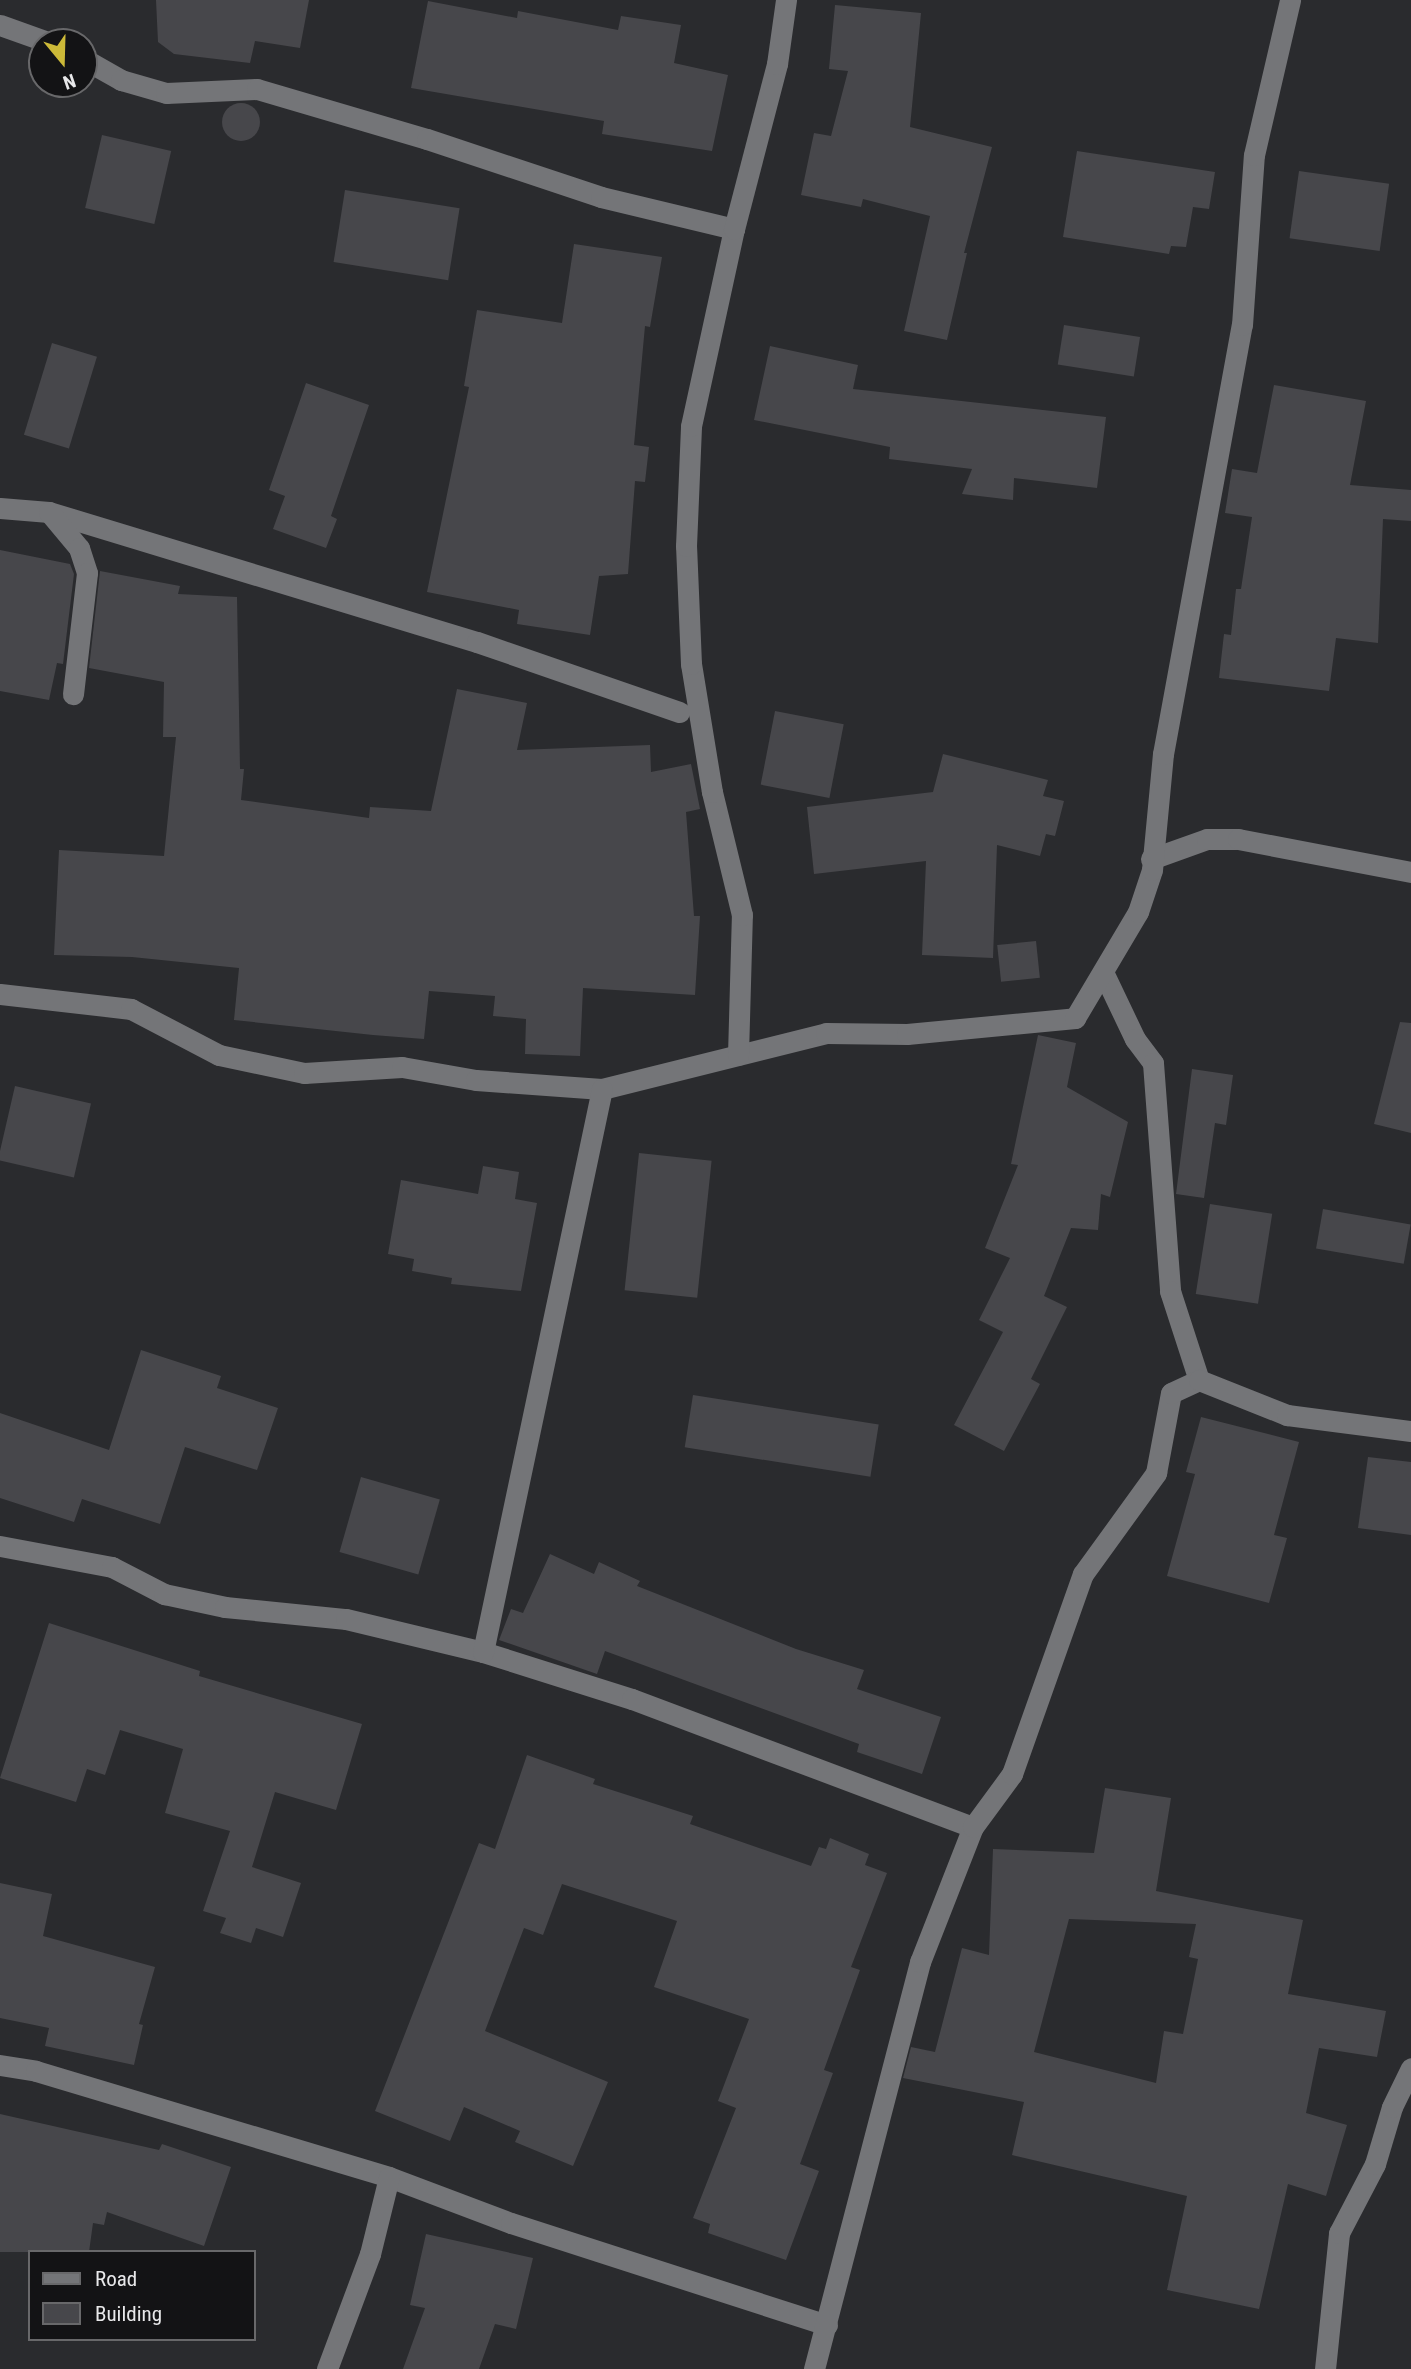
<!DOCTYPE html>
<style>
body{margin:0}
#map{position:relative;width:1411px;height:2369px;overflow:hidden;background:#2a2b2e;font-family:"Roboto Condensed",sans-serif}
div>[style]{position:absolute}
.building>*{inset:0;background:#47474b;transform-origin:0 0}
.round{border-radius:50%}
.minor>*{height:21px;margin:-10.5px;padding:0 10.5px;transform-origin:10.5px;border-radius:10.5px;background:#747578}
span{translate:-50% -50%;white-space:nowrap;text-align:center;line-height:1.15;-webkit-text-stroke:6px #131315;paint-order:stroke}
.legend{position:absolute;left:28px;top:2250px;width:228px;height:91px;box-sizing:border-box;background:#131315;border:2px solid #68686a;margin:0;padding:9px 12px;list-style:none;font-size:21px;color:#e8e8ea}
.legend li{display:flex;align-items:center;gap:14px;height:35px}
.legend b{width:35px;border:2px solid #68686a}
.north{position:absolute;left:28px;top:28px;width:70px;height:70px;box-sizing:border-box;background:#131315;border:2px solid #68686a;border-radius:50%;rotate:161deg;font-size:19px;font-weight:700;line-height:28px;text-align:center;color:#e8e8ea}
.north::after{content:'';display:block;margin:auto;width:24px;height:32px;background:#ccb938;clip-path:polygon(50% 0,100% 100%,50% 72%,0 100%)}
</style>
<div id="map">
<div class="building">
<i style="clip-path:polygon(156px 0,309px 0,300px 48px,255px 41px,250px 63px,174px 54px,158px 42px)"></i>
<i style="clip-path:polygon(428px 1px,517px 18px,518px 11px,618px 30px,621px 16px,681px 25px,674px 63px,728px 75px,712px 151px,602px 134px,604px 121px,411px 88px)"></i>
<i style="clip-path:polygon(835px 5px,921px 13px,910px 127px,992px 147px,964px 253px,967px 253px,947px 340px,904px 331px,930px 216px,863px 199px,861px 207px,801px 195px,814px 133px,831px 136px,848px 71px,829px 69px)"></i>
<i class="round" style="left:222px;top:103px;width:38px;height:38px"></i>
<i style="left:102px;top:135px;width:71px;height:75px;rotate:13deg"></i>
<i style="clip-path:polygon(1077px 151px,1215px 172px,1209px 209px,1193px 207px,1186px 247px,1171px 246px,1169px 254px,1063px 237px)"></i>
<i style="left:1299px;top:171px;width:91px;height:68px;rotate:8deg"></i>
<i style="left:345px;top:190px;width:116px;height:73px;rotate:9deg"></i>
<i style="clip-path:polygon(574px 244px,662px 257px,650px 327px,645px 326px,634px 445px,649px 447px,645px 482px,635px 481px,628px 574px,599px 576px,590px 635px,517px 624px,519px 610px,427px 592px,469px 387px,464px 386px,477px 310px,562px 323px)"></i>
<i style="left:1064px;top:325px;width:77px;height:40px;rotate:9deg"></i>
<i style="left:52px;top:343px;width:47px;height:96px;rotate:17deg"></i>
<i style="clip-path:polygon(770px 346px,858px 365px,853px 389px,1106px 417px,1097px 488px,1014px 478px,1013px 500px,962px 494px,972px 469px,889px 459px,890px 447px,754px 420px)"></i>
<i style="clip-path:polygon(306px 383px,369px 405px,331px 516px,337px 519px,326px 548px,273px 529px,285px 496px,269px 490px)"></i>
<i style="clip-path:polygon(1274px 385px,1366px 401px,1350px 485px,1411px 490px,1411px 521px,1383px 519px,1378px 643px,1336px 638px,1329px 691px,1219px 678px,1224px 634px,1231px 635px,1236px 589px,1241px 589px,1252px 517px,1225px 513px,1232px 469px,1257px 473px)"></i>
<i style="clip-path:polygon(0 550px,70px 564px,74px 574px,63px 664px,57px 663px,49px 700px,0 691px)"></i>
<i style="clip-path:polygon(100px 571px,180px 586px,178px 594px,237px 597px,240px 769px,244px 769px,241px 800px,369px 818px,370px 807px,431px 811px,457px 689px,527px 703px,517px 750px,650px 745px,651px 772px,691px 764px,700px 809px,686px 812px,694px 916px,700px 916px,695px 995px,583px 988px,580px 1056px,525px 1054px,526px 1019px,493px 1016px,495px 996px,429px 991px,424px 1039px,373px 1035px,234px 1020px,239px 968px,132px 957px,54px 955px,59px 850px,164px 856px,176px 737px,163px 737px,164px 682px,89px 668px)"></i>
<i style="left:775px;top:711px;width:70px;height:75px;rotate:11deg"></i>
<i style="clip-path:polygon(943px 754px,1048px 780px,1043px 796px,1064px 801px,1055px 836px,1046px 834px,1040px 856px,997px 845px,993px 958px,922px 955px,926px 861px,814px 874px,807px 807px,933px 792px)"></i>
<i style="left:1036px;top:941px;width:37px;height:39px;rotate:84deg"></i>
<i style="clip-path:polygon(1400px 1022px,1411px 1023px,1411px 1133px,1374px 1124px)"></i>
<i style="clip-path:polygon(1038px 1035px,1076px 1043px,1067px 1087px,1128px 1122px,1110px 1197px,1101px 1194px,1098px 1230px,1071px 1228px,1044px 1296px,1067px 1307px,1031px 1379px,1040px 1384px,1004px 1451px,954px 1425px,1003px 1332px,979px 1320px,1010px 1258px,985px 1248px,1018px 1165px,1011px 1164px)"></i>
<i style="clip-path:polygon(1192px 1069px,1233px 1075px,1226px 1125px,1215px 1123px,1204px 1198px,1176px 1194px)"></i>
<i style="left:15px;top:1086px;width:78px;height:76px;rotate:13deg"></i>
<i style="left:639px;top:1153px;width:73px;height:138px;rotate:6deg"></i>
<i style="clip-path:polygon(483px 1166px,519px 1172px,515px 1199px,537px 1203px,521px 1291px,451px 1284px,452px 1278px,412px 1271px,414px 1259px,388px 1254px,401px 1180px,478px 1194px)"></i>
<i style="left:1210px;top:1204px;width:63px;height:91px;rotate:9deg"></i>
<i style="left:1323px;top:1209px;width:89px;height:40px;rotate:10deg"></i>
<i style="clip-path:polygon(141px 1350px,221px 1376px,217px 1388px,278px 1408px,257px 1470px,185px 1447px,160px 1524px,82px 1499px,74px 1522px,0 1498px,0 1413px,109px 1450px)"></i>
<i style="left:693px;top:1395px;width:188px;height:53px;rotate:9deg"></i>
<i style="clip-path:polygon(1201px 1417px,1299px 1442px,1274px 1535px,1287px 1538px,1269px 1603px,1167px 1576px,1195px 1474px,1186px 1472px)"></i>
<i style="clip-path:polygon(1368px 1457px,1411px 1462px,1411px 1535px,1358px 1528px)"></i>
<i style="left:361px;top:1477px;width:82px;height:78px;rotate:16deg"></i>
<i style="clip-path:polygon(550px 1554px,594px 1574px,599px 1562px,640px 1581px,637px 1586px,796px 1649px,864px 1670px,857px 1689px,941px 1717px,922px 1774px,857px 1752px,859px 1744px,605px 1651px,597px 1674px,499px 1640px,511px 1609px,523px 1613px)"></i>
<i style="clip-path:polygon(49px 1623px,200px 1671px,199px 1676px,362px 1724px,336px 1810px,275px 1792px,252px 1867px,301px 1883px,283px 1937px,256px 1928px,251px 1943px,220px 1933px,226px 1918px,203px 1911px,230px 1831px,165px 1813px,183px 1749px,120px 1730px,105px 1775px,87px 1769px,76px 1802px,0 1778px)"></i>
<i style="clip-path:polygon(527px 1755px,595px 1779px,593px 1784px,693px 1816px,690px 1824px,811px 1866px,819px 1847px,826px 1849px,830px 1838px,869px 1854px,865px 1865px,887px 1873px,851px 1967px,860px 1970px,824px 2070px,833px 2073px,800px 2164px,819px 2171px,786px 2260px,708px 2233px,710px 2224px,693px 2218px,736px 2108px,718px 2101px,749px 2019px,654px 1987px,677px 1921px,562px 1884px,543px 1935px,524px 1928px,485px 2031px,608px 2082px,573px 2166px,515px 2142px,520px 2131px,464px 2107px,450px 2141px,375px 2111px,479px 1843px,495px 1849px)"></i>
<i style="clip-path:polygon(evenodd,1105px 1788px,1171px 1798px,1156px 1891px,1303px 1920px,1288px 1994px,1386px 2011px,1377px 2057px,1319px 2048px,1306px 2113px,1347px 2125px,1326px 2196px,1288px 2184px,1259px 2309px,1167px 2290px,1187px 2196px,1012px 2155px,1024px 2102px,903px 2078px,911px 2047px,935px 2052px,962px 1948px,989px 1955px,993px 1849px,1094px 1853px,1105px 1788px,1069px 1919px,1196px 1924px,1189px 1957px,1198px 1959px,1183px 2034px,1164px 2031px,1156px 2083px,1034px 2052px,1069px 1919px)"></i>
<i style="clip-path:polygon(0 1883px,52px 1894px,43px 1936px,155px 1967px,139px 2024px,143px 2025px,134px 2065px,45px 2046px,49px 2028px,0 2018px)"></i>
<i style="clip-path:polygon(0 2114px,159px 2150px,162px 2144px,231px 2167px,204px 2246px,107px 2212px,104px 2225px,93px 2223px,89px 2252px,0 2252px)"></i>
<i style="clip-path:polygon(426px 2234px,533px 2258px,516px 2329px,495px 2324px,479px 2369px,403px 2369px,425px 2308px,410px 2305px)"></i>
</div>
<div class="minor">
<i style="left:0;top:25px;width:51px;rotate:19.5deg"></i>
<i style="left:84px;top:59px;width:43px;rotate:29.6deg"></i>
<i style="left:121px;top:80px;width:47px;rotate:16.1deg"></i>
<i style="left:166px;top:93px;width:91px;rotate:-2.5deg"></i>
<i style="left:257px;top:89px;width:177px;rotate:16.4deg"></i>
<i style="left:427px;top:139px;width:183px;rotate:18.4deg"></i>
<i style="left:601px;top:197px;width:137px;rotate:13.5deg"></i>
<i style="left:0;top:508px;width:49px;rotate:4.7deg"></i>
<i style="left:49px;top:512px;width:447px;rotate:16.9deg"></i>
<i style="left:477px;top:642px;width:214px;rotate:19.1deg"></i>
<i style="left:49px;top:512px;width:47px;rotate:50.2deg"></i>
<i style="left:79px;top:548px;width:26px;rotate:72deg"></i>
<i style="left:87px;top:573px;width:122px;rotate:96.6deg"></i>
<i style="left:1151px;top:859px;width:59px;rotate:-19.7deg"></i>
<i style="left:1207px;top:839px;width:31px"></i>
<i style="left:1238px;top:839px;width:176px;rotate:10.8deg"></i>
<i style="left:1104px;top:974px;width:72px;rotate:64.5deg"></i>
<i style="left:1135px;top:1039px;width:30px;rotate:53deg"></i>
<i style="left:1153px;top:1063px;width:229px;rotate:85.7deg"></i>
<i style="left:1170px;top:1291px;width:94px;rotate:72deg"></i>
<i style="left:0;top:994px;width:132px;rotate:6.5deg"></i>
<i style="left:131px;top:1009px;width:99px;rotate:27.6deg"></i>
<i style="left:219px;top:1055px;width:87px;rotate:12deg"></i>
<i style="left:304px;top:1073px;width:98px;rotate:-3.5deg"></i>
<i style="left:402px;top:1067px;width:75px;rotate:10deg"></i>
<i style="left:476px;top:1080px;width:126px;rotate:4.1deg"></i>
<i style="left:602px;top:1089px;width:231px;rotate:-14deg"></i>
<i style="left:826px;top:1033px;width:81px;rotate:0.7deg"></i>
<i style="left:907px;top:1034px;width:169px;rotate:-5.4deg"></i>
<i style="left:1075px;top:1018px;width:123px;rotate:-59.3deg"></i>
<i style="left:1138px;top:912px;width:44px;rotate:-71.6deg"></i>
<i style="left:1152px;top:870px;width:117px;rotate:-84.6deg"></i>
<i style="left:1163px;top:754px;width:436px;rotate:-79.6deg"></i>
<i style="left:1242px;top:325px;width:170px;rotate:-86deg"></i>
<i style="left:1254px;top:155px;width:159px;rotate:-76.9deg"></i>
<i style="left:738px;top:1055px;width:140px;rotate:-88.4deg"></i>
<i style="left:742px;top:915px;width:127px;rotate:-103.7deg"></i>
<i style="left:712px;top:792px;width:130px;rotate:-99.3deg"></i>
<i style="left:691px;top:664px;width:118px;rotate:-92.4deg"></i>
<i style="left:686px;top:546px;width:120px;rotate:-87.6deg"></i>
<i style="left:691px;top:426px;width:202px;rotate:-77.7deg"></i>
<i style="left:734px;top:229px;width:171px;rotate:-75.4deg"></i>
<i style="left:777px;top:64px;width:65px;rotate:-82deg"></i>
<i style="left:0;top:1546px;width:114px;rotate:10.6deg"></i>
<i style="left:112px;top:1567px;width:59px;rotate:27.4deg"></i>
<i style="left:164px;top:1594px;width:62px;rotate:12deg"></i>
<i style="left:225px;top:1607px;width:122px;rotate:5.7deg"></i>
<i style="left:346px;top:1619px;width:141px;rotate:13.5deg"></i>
<i style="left:483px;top:1652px;width:156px;rotate:17.5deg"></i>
<i style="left:632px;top:1699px;width:364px;rotate:20.6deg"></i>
<i style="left:483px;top:1652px;width:575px;rotate:-78.07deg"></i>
<i style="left:0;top:2065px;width:36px;rotate:9deg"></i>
<i style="left:36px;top:2071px;width:369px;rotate:16.7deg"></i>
<i style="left:389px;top:2177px;width:130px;rotate:20.7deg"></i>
<i style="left:511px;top:2223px;width:332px;rotate:17.9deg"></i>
<i style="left:327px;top:2369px;width:123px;rotate:-69.5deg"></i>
<i style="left:370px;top:2254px;width:79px;rotate:-76.1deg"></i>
<i style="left:814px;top:2369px;width:421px;rotate:-75.4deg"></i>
<i style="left:920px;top:1962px;width:145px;rotate:-68.6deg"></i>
<i style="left:973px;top:1827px;width:66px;rotate:-53.7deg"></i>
<i style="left:1012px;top:1774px;width:212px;rotate:-70.5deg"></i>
<i style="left:1083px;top:1574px;width:125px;rotate:-54.1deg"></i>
<i style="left:1156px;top:1473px;width:81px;rotate:-79.4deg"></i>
<i style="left:1171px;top:1393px;width:31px;rotate:-25deg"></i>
<i style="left:1199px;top:1380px;width:95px;rotate:21.7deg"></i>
<i style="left:1287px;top:1415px;width:125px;rotate:7.4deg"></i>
<i style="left:1325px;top:2369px;width:137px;rotate:-84.1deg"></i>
<i style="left:1339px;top:2233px;width:78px;rotate:-62.4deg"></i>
<i style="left:1375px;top:2164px;width:59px;rotate:-73.4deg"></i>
<i style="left:1392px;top:2107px;width:43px;rotate:-64deg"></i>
</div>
<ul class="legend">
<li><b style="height:9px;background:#747578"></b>Road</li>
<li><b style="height:19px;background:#47474b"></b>Building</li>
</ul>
<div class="north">N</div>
</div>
